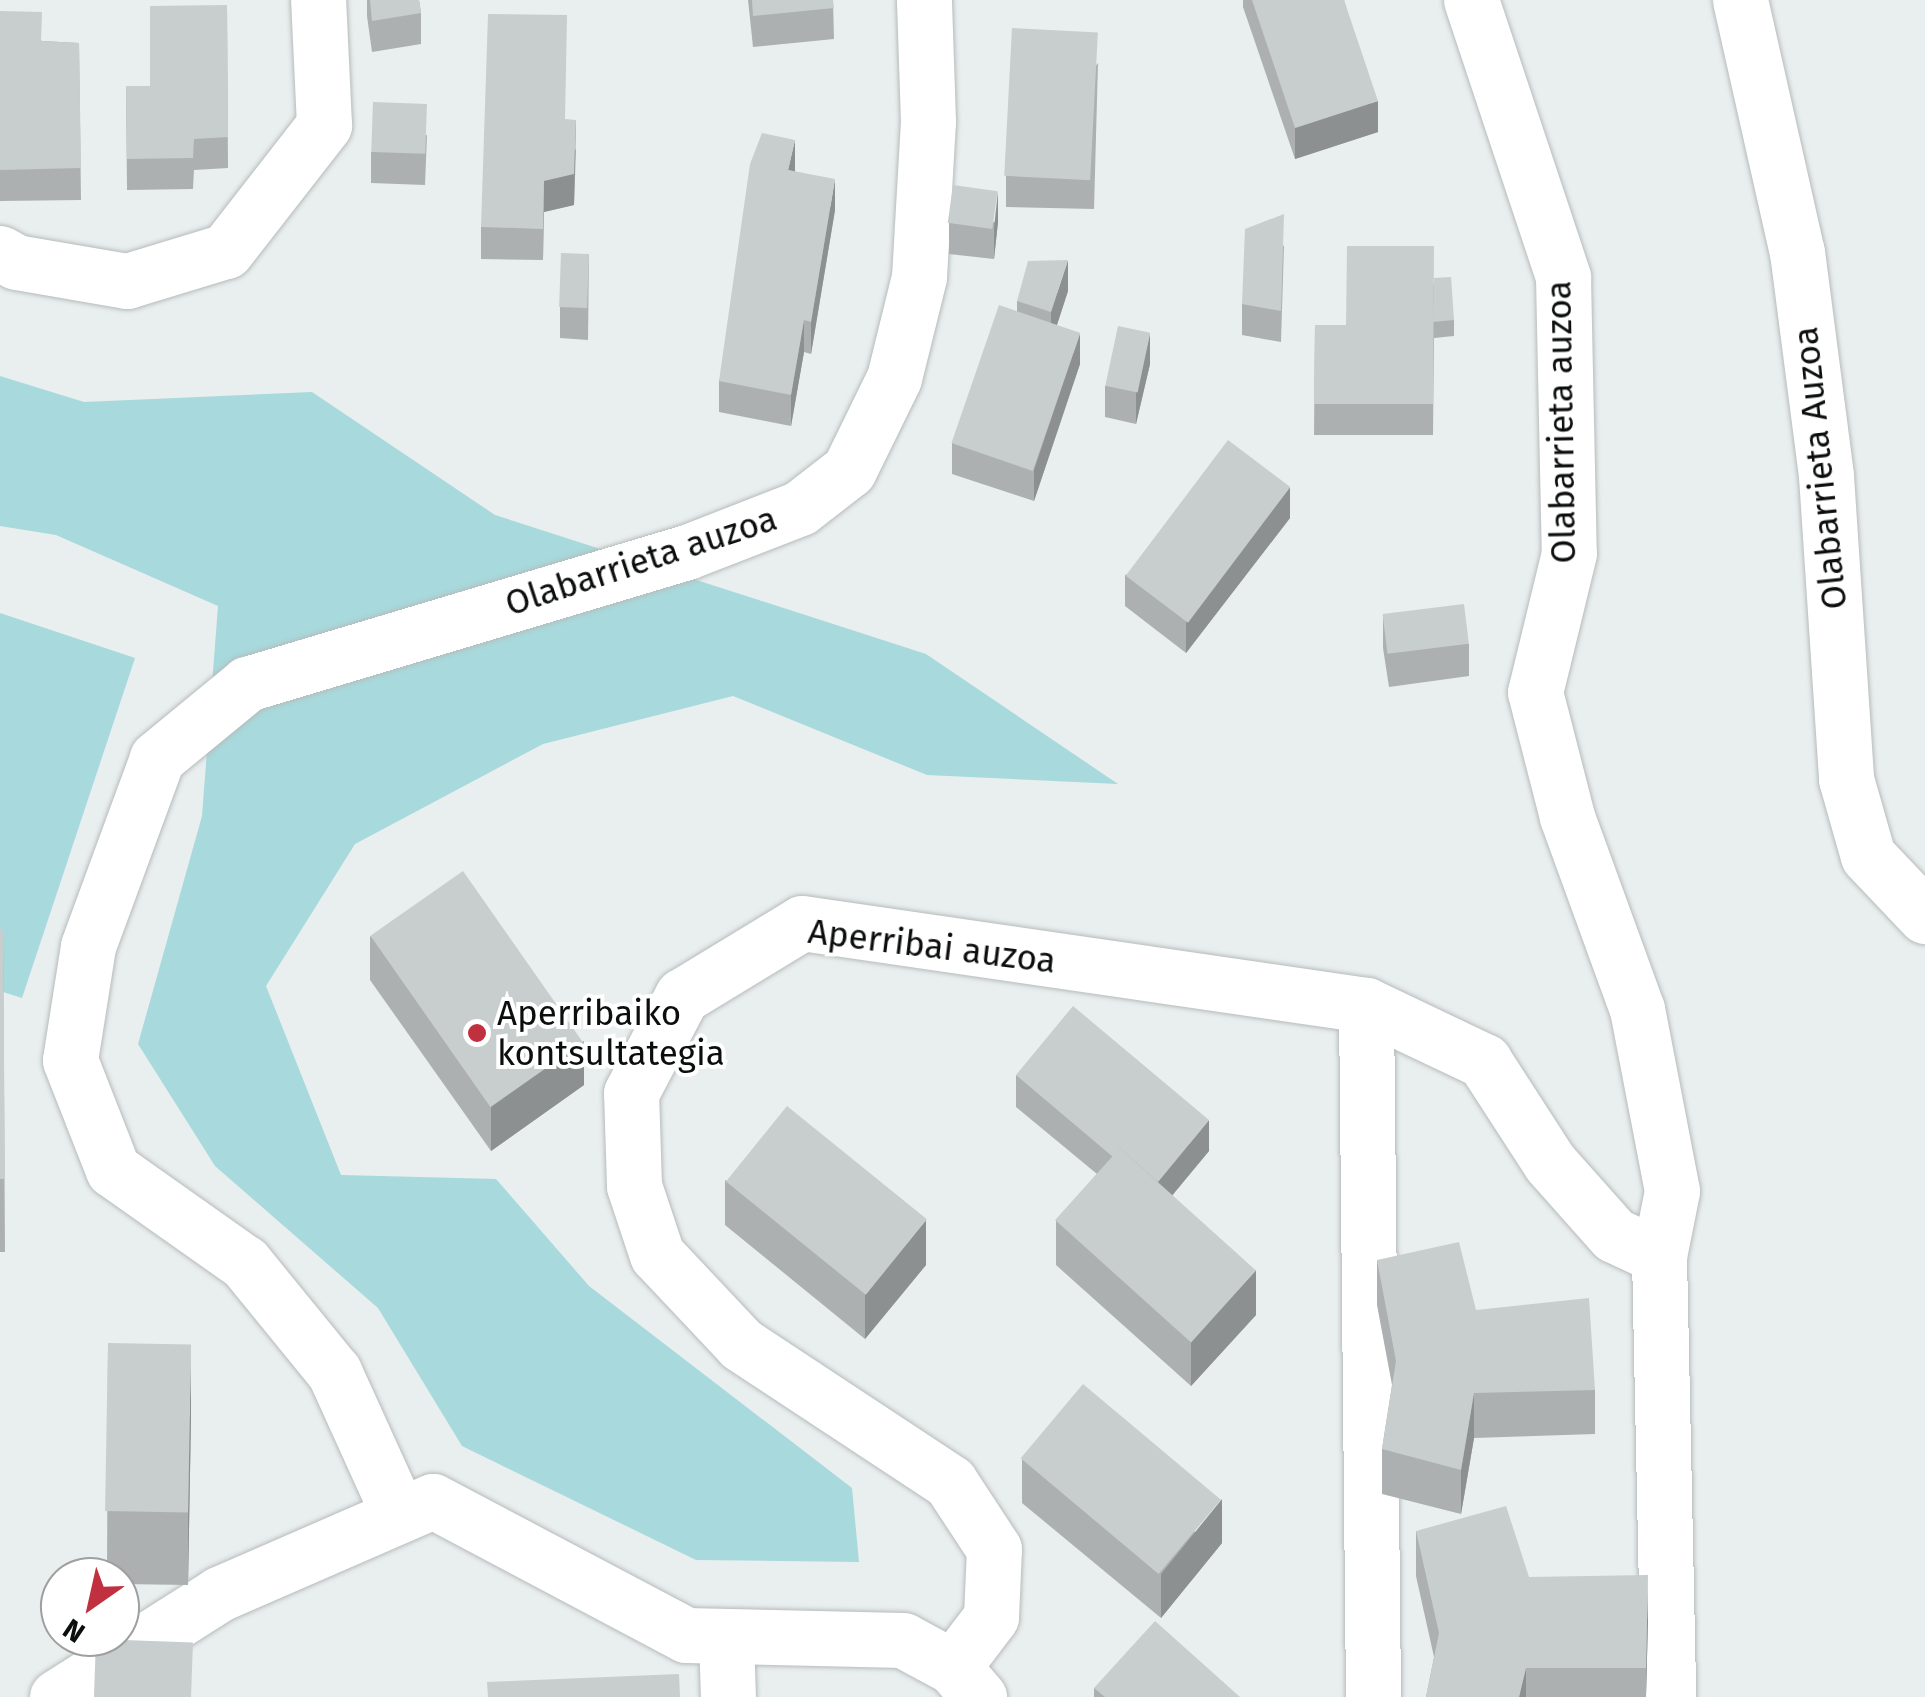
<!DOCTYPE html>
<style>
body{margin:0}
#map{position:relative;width:1925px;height:1697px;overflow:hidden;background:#e9eeee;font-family:"Fira Sans",sans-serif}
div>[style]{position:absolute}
.green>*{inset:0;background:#a8d9dc}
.roads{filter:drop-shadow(0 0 2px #b6bbbb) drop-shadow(0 0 2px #b6bbbb)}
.street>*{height:55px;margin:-27.5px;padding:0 27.5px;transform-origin:27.5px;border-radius:27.5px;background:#fff}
.wall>*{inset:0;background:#acb0b0}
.shaded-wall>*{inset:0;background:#8c9090}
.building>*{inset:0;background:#c8cdcd;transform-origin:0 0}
.dots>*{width:28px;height:28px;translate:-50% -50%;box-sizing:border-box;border:5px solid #fff;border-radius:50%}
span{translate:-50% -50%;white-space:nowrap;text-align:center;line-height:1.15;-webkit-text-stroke:8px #fff;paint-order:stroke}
.street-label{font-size:35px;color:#0c0e0e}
.poi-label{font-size:35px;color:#0c0e0e}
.left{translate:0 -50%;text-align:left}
.north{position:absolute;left:40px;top:1557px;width:100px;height:100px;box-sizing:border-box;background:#fff;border:2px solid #9e9f9f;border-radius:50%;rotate:214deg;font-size:28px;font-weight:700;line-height:40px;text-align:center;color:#0c0e0e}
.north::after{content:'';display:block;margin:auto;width:35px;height:45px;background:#c1303e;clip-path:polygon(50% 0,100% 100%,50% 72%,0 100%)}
</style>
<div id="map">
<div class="green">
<i style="clip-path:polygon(0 376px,84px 402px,312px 392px,495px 515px,926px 654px,1118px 784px,927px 775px,733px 696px,543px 744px,355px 844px,266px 986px,341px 1175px,496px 1179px,589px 1286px,852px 1488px,859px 1562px,696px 1560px,462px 1446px,378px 1308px,215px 1166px,138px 1044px,202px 816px,218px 606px,56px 535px,0 526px)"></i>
<i style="clip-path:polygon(0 613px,135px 658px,22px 998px,0 991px)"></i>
</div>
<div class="roads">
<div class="street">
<i style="left:1471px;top:0;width:292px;rotate:71.6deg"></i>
<i style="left:1563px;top:277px;width:276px;rotate:88.8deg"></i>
<i style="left:1569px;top:553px;width:143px;rotate:103.7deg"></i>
<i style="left:1535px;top:692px;width:129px;rotate:75.6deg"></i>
<i style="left:1567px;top:817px;width:204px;rotate:70deg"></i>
<i style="left:1637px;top:1009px;width:185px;rotate:79.1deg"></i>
<i style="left:1672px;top:1191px;width:66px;rotate:101.3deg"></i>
<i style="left:1659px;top:1256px;width:441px;rotate:88.8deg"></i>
<i style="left:1740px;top:0;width:258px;rotate:77.3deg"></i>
<i style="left:1797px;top:252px;width:226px;rotate:82.6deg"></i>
<i style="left:1826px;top:476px;width:304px;rotate:86.2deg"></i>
<i style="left:1846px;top:779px;width:80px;rotate:74.1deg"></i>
<i style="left:1868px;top:856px;width:83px;rotate:46.5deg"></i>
<i style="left:0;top:253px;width:18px;rotate:29deg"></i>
<i style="left:16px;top:262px;width:113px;rotate:9.7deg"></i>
<i style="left:127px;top:281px;width:103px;rotate:-16.9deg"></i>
<i style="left:226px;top:251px;width:160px;rotate:-52.1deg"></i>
<i style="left:324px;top:125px;width:125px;rotate:-92.7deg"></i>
<i style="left:1366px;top:1005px;width:692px;rotate:89.42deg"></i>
<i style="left:399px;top:1515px;width:157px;rotate:-114.4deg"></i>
<i style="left:334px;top:1372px;width:141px;rotate:-129.2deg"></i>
<i style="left:245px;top:1263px;width:161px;rotate:-144.8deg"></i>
<i style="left:113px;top:1170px;width:118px;rotate:-111.4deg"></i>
<i style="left:70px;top:1060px;width:115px;rotate:-81deg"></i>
<i style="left:88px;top:946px;width:200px;rotate:-69.8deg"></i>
<i style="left:157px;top:758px;width:117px;rotate:-39.4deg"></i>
<i style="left:247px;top:684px;width:459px;rotate:-16.7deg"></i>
<i style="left:687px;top:552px;width:121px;rotate:-21.3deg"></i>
<i style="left:800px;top:508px;width:62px;rotate:-37.8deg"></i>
<i style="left:849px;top:470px;width:102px;rotate:-63.9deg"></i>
<i style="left:894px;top:378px;width:104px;rotate:-76.1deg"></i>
<i style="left:919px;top:277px;width:155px;rotate:-86.7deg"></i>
<i style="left:928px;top:122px;width:122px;rotate:-91.9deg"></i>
<i style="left:726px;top:1638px;width:59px;rotate:88.1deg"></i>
<i style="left:953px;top:1667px;width:63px;rotate:-52.8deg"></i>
<i style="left:991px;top:1617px;width:68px;rotate:-87.5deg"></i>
<i style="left:994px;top:1549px;width:80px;rotate:-123.3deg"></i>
<i style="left:950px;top:1482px;width:250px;rotate:-146.6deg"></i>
<i style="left:741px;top:1344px;width:122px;rotate:-133.3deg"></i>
<i style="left:657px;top:1255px;width:73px;rotate:-108.4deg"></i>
<i style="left:634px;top:1186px;width:93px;rotate:-91.8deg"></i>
<i style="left:631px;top:1093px;width:110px;rotate:-62.3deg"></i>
<i style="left:682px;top:996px;width:140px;rotate:-31.3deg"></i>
<i style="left:802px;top:923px;width:570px;rotate:8.27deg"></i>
<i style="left:1366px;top:1005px;width:131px;rotate:25.4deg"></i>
<i style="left:1484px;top:1061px;width:121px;rotate:57.1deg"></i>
<i style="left:1550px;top:1163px;width:96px;rotate:48.4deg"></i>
<i style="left:1614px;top:1235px;width:50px;rotate:25deg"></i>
<i style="left:57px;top:1697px;width:192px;rotate:-32.4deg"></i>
<i style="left:219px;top:1594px;width:233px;rotate:-23.5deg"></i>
<i style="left:433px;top:1501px;width:286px;rotate:27.9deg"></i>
<i style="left:686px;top:1635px;width:217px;rotate:1.3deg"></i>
<i style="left:903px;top:1640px;width:57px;rotate:28.4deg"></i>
<i style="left:953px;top:1667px;width:40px;rotate:49deg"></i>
</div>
</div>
<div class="wall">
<i style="clip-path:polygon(367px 0,419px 0,421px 13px,421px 44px,372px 52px,367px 16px)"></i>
<i style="clip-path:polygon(748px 0,833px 0,834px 39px,753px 47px)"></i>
<i style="clip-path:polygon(1243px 0,1344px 0,1378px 132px,1295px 159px,1243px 7px)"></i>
<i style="clip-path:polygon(227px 5px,228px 168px,194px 170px,193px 189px,127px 190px,126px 86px,150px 86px)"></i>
<i style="clip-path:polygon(0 11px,42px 41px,79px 43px,81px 200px,0 201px)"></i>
<i style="clip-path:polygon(1098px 63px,1094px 209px,1006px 207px,1006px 176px)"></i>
<i style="clip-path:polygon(566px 119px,576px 151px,574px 205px,544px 212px,543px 260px,481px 259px,481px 227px)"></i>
<i style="clip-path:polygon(427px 135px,425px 185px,371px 183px,371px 152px)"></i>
<i style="clip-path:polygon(795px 171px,835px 210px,811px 354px,804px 352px,791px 426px,719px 412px,719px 381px)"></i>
<i style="clip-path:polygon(998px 222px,994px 259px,949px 254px,949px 223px)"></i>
<i style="clip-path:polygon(1284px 245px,1281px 342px,1242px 335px,1242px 304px)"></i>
<i style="clip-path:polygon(589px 254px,588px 340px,560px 338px,560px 307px)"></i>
<i style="clip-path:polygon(1434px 284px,1454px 320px,1454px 336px,1434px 338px,1433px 435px,1314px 435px,1315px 325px,1346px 325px)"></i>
<i style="clip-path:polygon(1068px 291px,1057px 325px,1080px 364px,1034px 501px,952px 474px,952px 443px,1017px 311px,1017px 301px)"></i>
<i style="clip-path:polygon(1150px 364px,1136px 424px,1105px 417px,1105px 386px)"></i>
<i style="clip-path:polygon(1290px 518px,1186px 653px,1125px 606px,1125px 575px)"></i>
<i style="clip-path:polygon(1383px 617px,1469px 644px,1469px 676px,1389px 687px,1383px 648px)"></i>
<i style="clip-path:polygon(0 930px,3px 930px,5px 1252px,0 1252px)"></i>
<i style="clip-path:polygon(370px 936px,584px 1085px,491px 1151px,370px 980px)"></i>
<i style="clip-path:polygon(1016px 1075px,1209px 1151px,1172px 1195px,1256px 1315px,1191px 1386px,1056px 1265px,1056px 1221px,1097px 1174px,1016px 1107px)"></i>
<i style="clip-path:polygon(725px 1180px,926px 1265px,865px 1339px,725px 1225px)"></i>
<i style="clip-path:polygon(1377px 1260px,1476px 1310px,1595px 1390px,1595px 1434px,1474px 1438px,1461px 1514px,1382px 1494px,1382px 1449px,1392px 1385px,1377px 1305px)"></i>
<i style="clip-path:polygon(108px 1343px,191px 1418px,188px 1585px,120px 1584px,120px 1577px,107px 1577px)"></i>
<i style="clip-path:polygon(1022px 1459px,1222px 1543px,1161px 1618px,1022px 1503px)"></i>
<i style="clip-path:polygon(1416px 1531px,1529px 1577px,1648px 1620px,1646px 1697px,1426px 1697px,1434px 1657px,1416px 1576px)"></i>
<i style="clip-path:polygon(1094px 1688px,1240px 1697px,1094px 1697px)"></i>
</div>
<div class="shaded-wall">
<i style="clip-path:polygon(1378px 101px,1378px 132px,1295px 159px,1295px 128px)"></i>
<i style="clip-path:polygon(576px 120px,574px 205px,544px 212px,543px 260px,544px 181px)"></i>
<i style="clip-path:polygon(795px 140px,795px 172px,788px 170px)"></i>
<i style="clip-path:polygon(835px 179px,835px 210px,811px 354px,811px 322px)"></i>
<i style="clip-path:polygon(998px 191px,998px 222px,994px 259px,994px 228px)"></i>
<i style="clip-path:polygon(1068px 260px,1068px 291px,1051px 343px,1051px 312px)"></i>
<i style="clip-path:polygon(804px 320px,804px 352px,791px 426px,791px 395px)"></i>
<i style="clip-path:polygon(1080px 333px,1080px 364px,1034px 501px,1034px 470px)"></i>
<i style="clip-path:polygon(1150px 333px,1150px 364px,1136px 424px,1136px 393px)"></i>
<i style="clip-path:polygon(1290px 487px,1290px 518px,1186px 653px,1186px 622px)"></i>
<i style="clip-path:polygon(584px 1041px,584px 1085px,491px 1151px,491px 1107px)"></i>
<i style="clip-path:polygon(1209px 1120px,1209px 1151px,1152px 1220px,1152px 1189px)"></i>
<i style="clip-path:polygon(926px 1220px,926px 1265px,865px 1339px,865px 1294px)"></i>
<i style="clip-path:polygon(1256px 1270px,1256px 1315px,1191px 1386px,1191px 1341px)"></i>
<i style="clip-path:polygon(191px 1345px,191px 1418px,188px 1585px,188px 1512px)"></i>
<i style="clip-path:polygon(1474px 1393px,1474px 1438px,1461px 1514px,1461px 1470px)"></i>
<i style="clip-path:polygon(1222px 1499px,1222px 1543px,1161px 1618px,1161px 1574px)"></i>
<i style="clip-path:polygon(1648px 1575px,1648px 1620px,1646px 1697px,1646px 1668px)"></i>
<i style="clip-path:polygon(1526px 1668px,1526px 1697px,1519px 1697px)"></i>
</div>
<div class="building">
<i style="clip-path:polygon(370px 0,419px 0,421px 13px,372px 21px)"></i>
<i style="clip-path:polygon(752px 0,833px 0,834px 8px,753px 16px)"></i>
<i style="clip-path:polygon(1252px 0,1344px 0,1378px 101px,1295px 128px)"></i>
<i style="clip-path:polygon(227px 5px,228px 137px,194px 139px,193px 158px,127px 159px,126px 86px,150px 86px,150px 6px)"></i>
<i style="clip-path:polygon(0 11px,42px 12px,41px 41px,79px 43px,81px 168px,0 170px)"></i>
<i style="clip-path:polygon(488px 14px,567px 15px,565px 119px,576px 120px,574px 174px,544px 181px,543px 229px,481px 227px)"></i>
<i style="left:1012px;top:28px;width:86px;height:148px;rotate:3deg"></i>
<i style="left:373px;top:102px;width:54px;height:50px;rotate:2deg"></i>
<i style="clip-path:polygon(762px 133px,795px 140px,788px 170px,835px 179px,811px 322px,804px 320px,791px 395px,719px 381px,750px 164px)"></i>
<i style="left:953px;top:185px;width:45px;height:38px;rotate:8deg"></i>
<i style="clip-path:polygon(1284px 214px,1281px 311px,1242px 304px,1245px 229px)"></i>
<i style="clip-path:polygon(1347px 246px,1434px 246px,1433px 404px,1314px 404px,1315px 325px,1346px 325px)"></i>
<i style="left:561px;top:253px;width:28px;height:54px;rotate:2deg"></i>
<i style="clip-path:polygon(1068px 260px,1051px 312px,1017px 301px,1028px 261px)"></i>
<i style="clip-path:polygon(1451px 277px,1454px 320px,1433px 322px,1434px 278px)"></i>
<i style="left:999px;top:305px;width:86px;height:146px;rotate:19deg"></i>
<i style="left:1118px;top:326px;width:33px;height:61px;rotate:12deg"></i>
<i style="left:1228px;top:440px;width:78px;height:170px;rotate:37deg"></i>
<i style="left:1464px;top:604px;width:40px;height:82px;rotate:83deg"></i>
<i style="left:463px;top:871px;width:209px;height:113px;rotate:55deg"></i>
<i style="clip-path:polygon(0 930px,3px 930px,5px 1179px,0 1179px)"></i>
<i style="clip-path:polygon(1073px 1006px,1209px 1120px,1158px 1182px,1120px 1148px,1113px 1157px,1016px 1075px)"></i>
<i style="left:787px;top:1106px;width:180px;height:97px;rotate:39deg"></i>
<i style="left:1120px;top:1148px;width:183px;height:97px;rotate:42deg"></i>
<i style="clip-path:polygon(1459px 1242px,1476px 1310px,1589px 1298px,1595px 1390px,1474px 1393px,1461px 1470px,1382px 1449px,1396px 1361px,1377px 1260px)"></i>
<i style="left:108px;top:1343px;width:83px;height:168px;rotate:1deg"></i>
<i style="left:1083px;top:1384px;width:180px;height:97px;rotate:40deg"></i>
<i style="clip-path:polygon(1506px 1506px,1529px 1577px,1648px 1575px,1646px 1668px,1526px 1668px,1519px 1697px,1426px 1697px,1439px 1633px,1416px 1531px)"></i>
<i style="clip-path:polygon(1155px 1621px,1240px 1697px,1105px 1697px,1094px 1688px)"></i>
<i style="left:96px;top:1639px;width:97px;height:58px;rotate:2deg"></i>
<i style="clip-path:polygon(679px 1674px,680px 1697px,488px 1697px,487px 1682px)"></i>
</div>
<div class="dots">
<i style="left:477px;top:1033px;background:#c1303e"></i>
</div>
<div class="street-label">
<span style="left:1561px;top:422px;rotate:-91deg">Olabarrieta auzoa</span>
<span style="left:1820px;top:468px;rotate:-96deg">Olabarrieta Auzoa</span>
<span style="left:641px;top:561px;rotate:-18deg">Olabarrieta auzoa</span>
<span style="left:932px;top:946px;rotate:7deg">Aperribai auzoa</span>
</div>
<div class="poi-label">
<span class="left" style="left:497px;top:1033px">Aperribaiko<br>kontsultategia</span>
</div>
<div class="north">N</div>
</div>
